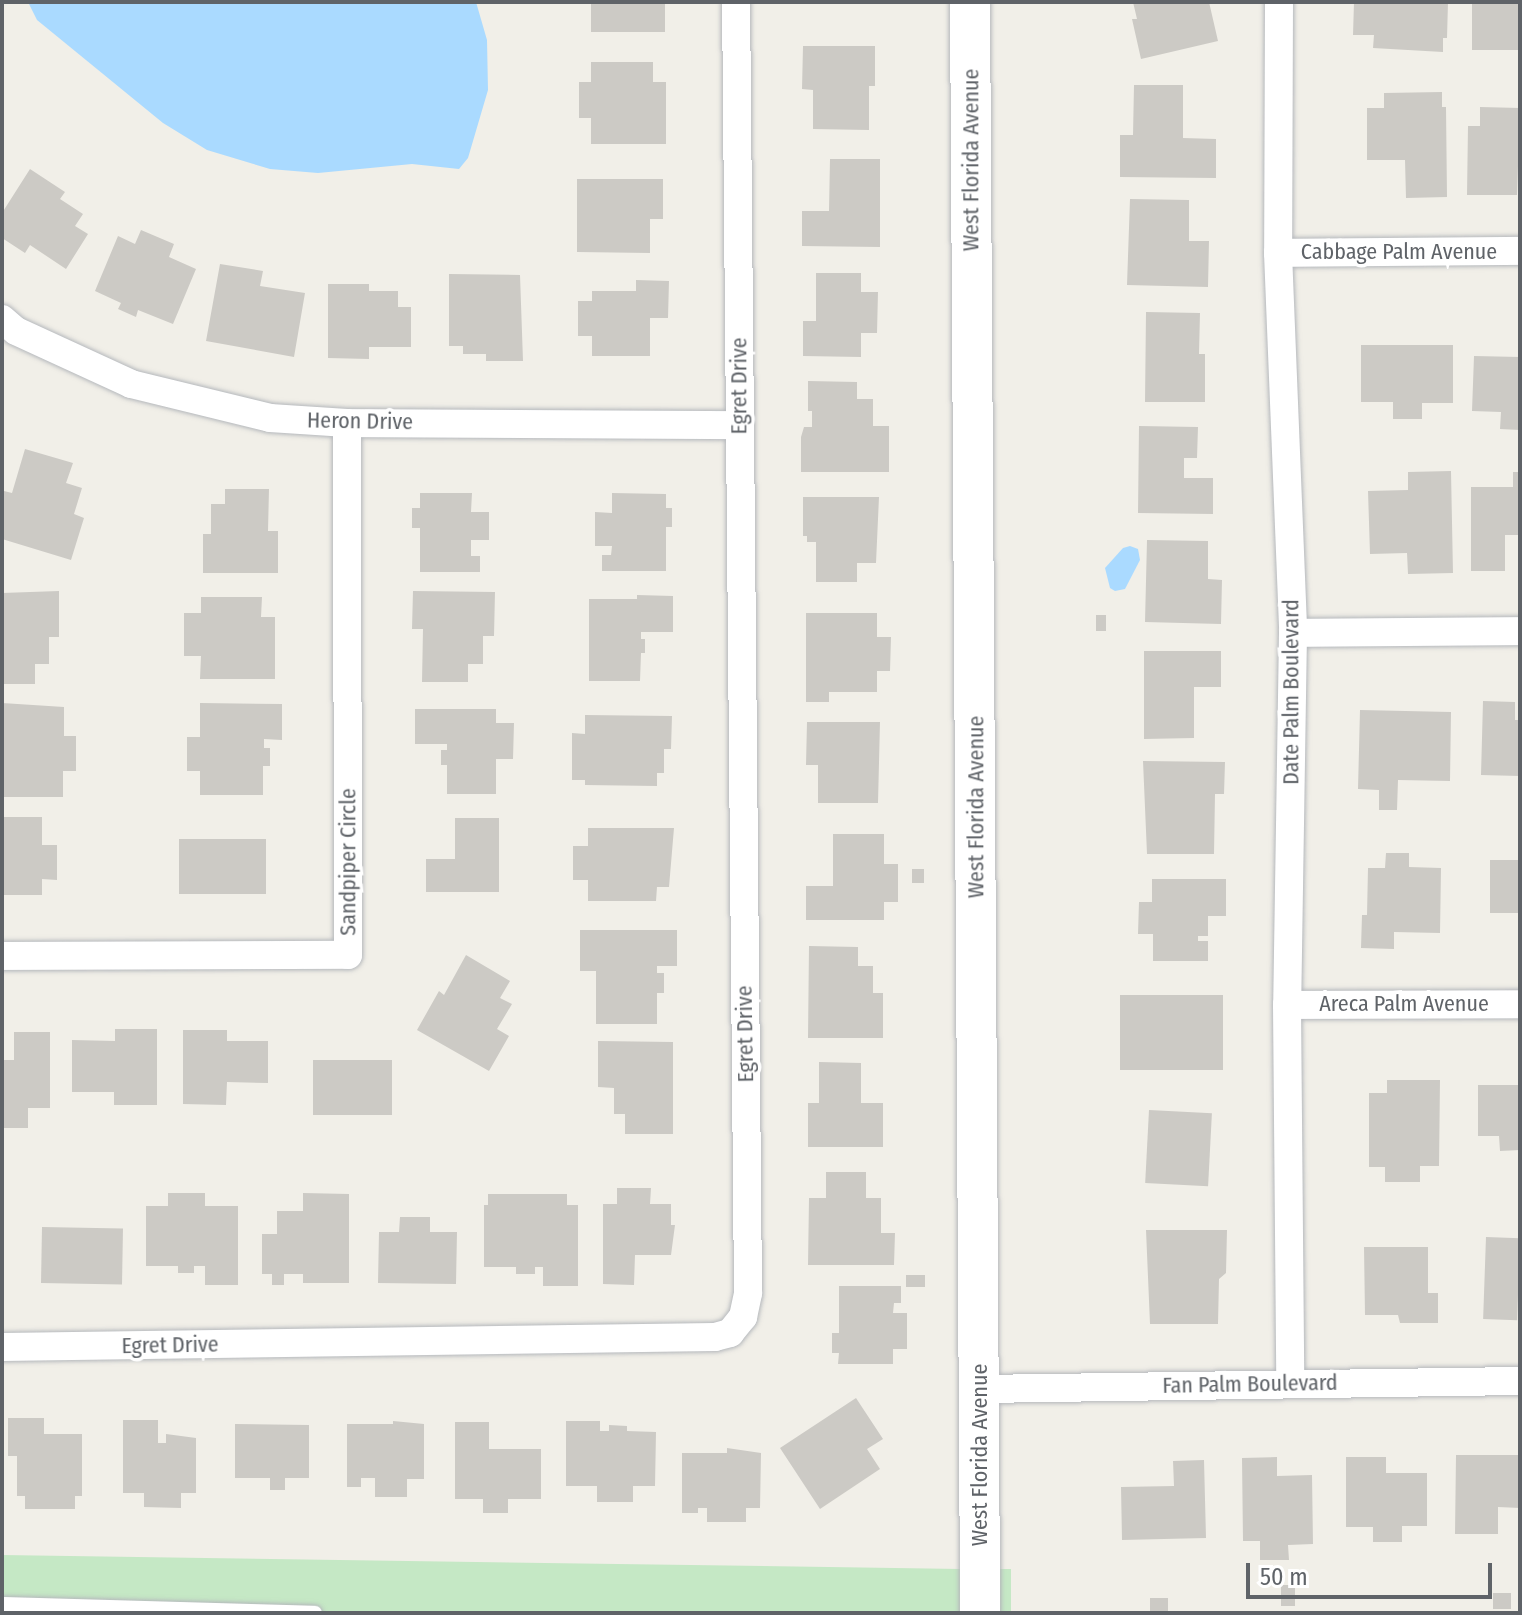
<!DOCTYPE html>
<style>
body{margin:0}
#map{position:relative;width:1522px;height:1615px;overflow:hidden;background:#f1efe8;font-family:"Fira Sans Condensed",sans-serif}
div>[style]{position:absolute}
.green>*{inset:0;background:#c5e8c5;transform-origin:0 0}
.water>*{inset:0;background:#aadaff}
.building>*{inset:0;background:#cccac5;transform-origin:0 0}
.roads{filter:drop-shadow(0 0 2px #b5b8bc) drop-shadow(0 0 2px #b5b8bc)}
.lane>*{height:14px;margin:-7px;padding:0 7px;transform-origin:7px;border-radius:7px;background:#fff}
.street>*{height:28px;margin:-14px;padding:0 14px;transform-origin:14px;border-radius:14px;background:#fff}
.secondary>*{height:40px;margin:-20px;padding:0 20px;transform-origin:20px;border-radius:20px;background:#fff}
span{translate:-50% -50%;white-space:nowrap;text-align:center;line-height:1.15;-webkit-text-stroke:7px #fff;paint-order:stroke}
.street-label{font-size:22px;color:#5f6368}
.frame{position:absolute;inset:0;border:4px solid #5f6368;pointer-events:none}
.scale{position:absolute;left:1246px;top:1563px;width:246px;height:36px;box-sizing:border-box;border:4px solid #5f6368;border-top:0;padding-left:10px;font-size:24px;line-height:28px;white-space:nowrap;color:#5f6368;-webkit-text-stroke:6px #fff;paint-order:stroke}
</style>
<div id="map">
<div class="green">
<i style="clip-path:polygon(2px 1555px,961px 1569px,961px 1613px,2px 1613px)"></i>
<i style="left:999px;top:1569px;width:12px;height:44px"></i>
</div>
<div class="water">
<i style="clip-path:polygon(28px 2px,476px 2px,487px 40px,488px 90px,468px 158px,459px 169px,412px 164px,318px 173px,270px 169px,207px 150px,163px 123px,37px 20px)"></i>
<i style="clip-path:polygon(1130px 546px,1138px 549px,1140px 560px,1125px 589px,1115px 591px,1110px 588px,1105px 568px,1123px 548px)"></i>
</div>
<div class="building">
<i style="left:591px;top:2px;width:74px;height:30px"></i>
<i style="clip-path:polygon(1133px 2px,1209px 2px,1218px 41px,1141px 59px,1132px 19px,1137px 19px)"></i>
<i style="clip-path:polygon(1354px 2px,1448px 2px,1447px 38px,1443px 38px,1443px 52px,1373px 48px,1374px 35px,1353px 35px)"></i>
<i style="left:1472px;top:2px;width:48px;height:48px"></i>
<i style="clip-path:polygon(803px 46px,875px 46px,875px 86px,869px 86px,869px 130px,813px 129px,813px 90px,802px 89px)"></i>
<i style="clip-path:polygon(591px 62px,653px 62px,653px 82px,666px 82px,666px 144px,591px 144px,591px 118px,579px 118px,579px 82px,591px 82px)"></i>
<i style="clip-path:polygon(1134px 85px,1183px 85px,1183px 138px,1216px 139px,1216px 178px,1120px 177px,1120px 135px,1133px 135px)"></i>
<i style="clip-path:polygon(1442px 92px,1442px 107px,1446px 107px,1447px 197px,1406px 198px,1405px 160px,1367px 160px,1367px 108px,1384px 108px,1384px 93px)"></i>
<i style="clip-path:polygon(1480px 107px,1520px 108px,1517px 195px,1467px 195px,1468px 126px,1480px 126px)"></i>
<i style="clip-path:polygon(830px 159px,880px 159px,880px 247px,802px 246px,802px 211px,829px 211px)"></i>
<i style="clip-path:polygon(30px 169px,65px 192px,60px 199px,83px 214px,75px 226px,88px 234px,66px 269px,30px 245px,25px 253px,2px 238px,2px 213px)"></i>
<i style="clip-path:polygon(577px 179px,663px 179px,663px 219px,650px 219px,650px 253px,577px 252px)"></i>
<i style="clip-path:polygon(1130px 199px,1189px 200px,1189px 241px,1209px 241px,1208px 287px,1127px 285px)"></i>
<i style="clip-path:polygon(141px 230px,174px 244px,169px 257px,196px 269px,173px 324px,138px 310px,136px 317px,118px 309px,121px 303px,95px 291px,118px 236px,135px 244px)"></i>
<i style="clip-path:polygon(220px 264px,263px 271px,260px 286px,305px 293px,294px 357px,206px 341px)"></i>
<i style="clip-path:polygon(816px 273px,861px 273px,861px 292px,878px 292px,877px 333px,861px 333px,861px 357px,803px 356px,803px 321px,816px 321px)"></i>
<i style="clip-path:polygon(449px 274px,520px 275px,523px 361px,486px 361px,486px 354px,463px 354px,463px 346px,449px 346px)"></i>
<i style="clip-path:polygon(636px 280px,669px 281px,668px 318px,650px 318px,650px 356px,592px 356px,592px 336px,578px 336px,578px 301px,592px 301px,592px 291px,636px 291px)"></i>
<i style="clip-path:polygon(328px 284px,369px 284px,369px 291px,398px 291px,398px 307px,411px 307px,411px 347px,369px 347px,369px 359px,328px 358px)"></i>
<i style="clip-path:polygon(1146px 312px,1200px 313px,1199px 354px,1205px 354px,1205px 402px,1145px 402px)"></i>
<i style="clip-path:polygon(1361px 345px,1453px 345px,1453px 403px,1422px 403px,1422px 419px,1393px 419px,1393px 402px,1361px 402px)"></i>
<i style="clip-path:polygon(1474px 356px,1520px 357px,1520px 430px,1500px 429px,1501px 412px,1472px 411px)"></i>
<i style="clip-path:polygon(808px 381px,857px 382px,857px 399px,873px 399px,873px 426px,889px 426px,889px 472px,801px 472px,801px 437px,804px 427px,812px 427px,812px 411px,808px 411px)"></i>
<i style="clip-path:polygon(1139px 426px,1198px 427px,1197px 458px,1184px 458px,1184px 478px,1213px 478px,1213px 514px,1138px 513px)"></i>
<i style="clip-path:polygon(25px 449px,73px 463px,66px 483px,82px 488px,74px 514px,84px 518px,71px 560px,2px 539px,2px 498px,4px 491px,12px 493px)"></i>
<i style="clip-path:polygon(1451px 471px,1453px 573px,1408px 574px,1407px 553px,1370px 554px,1368px 491px,1408px 490px,1408px 472px)"></i>
<i style="clip-path:polygon(1513px 472px,1520px 472px,1520px 535px,1505px 535px,1505px 571px,1471px 571px,1471px 487px,1513px 487px)"></i>
<i style="clip-path:polygon(225px 489px,269px 489px,268px 531px,278px 531px,278px 573px,203px 573px,203px 534px,211px 534px,211px 504px,225px 504px)"></i>
<i style="clip-path:polygon(420px 493px,472px 493px,471px 512px,489px 512px,489px 540px,471px 540px,471px 556px,480px 556px,480px 572px,420px 572px,420px 528px,412px 528px,412px 508px,420px 508px)"></i>
<i style="clip-path:polygon(612px 493px,666px 494px,666px 508px,672px 508px,672px 527px,666px 527px,666px 571px,602px 571px,602px 555px,611px 555px,612px 546px,595px 546px,595px 512px,612px 513px)"></i>
<i style="clip-path:polygon(803px 497px,879px 497px,876px 563px,857px 563px,857px 582px,816px 582px,816px 542px,807px 542px,807px 536px,803px 536px)"></i>
<i style="clip-path:polygon(1147px 540px,1208px 541px,1208px 579px,1222px 580px,1221px 624px,1145px 622px)"></i>
<i style="clip-path:polygon(59px 591px,59px 637px,49px 637px,49px 664px,35px 664px,35px 684px,2px 684px,2px 593px)"></i>
<i style="clip-path:polygon(413px 591px,495px 592px,494px 636px,483px 636px,483px 664px,468px 664px,468px 682px,422px 682px,423px 629px,412px 629px)"></i>
<i style="clip-path:polygon(637px 595px,673px 596px,673px 632px,641px 632px,641px 639px,645px 639px,645px 653px,641px 653px,640px 681px,589px 681px,589px 599px,637px 599px)"></i>
<i style="clip-path:polygon(201px 597px,262px 597px,261px 617px,275px 617px,275px 679px,200px 679px,201px 656px,184px 656px,184px 613px,201px 613px)"></i>
<i style="clip-path:polygon(806px 613px,877px 613px,877px 637px,891px 637px,890px 671px,877px 671px,877px 692px,829px 692px,829px 702px,806px 702px)"></i>
<i style="left:1096px;top:615px;width:10px;height:16px"></i>
<i style="clip-path:polygon(1144px 651px,1221px 651px,1221px 687px,1194px 687px,1194px 738px,1144px 739px)"></i>
<i style="clip-path:polygon(1483px 701px,1515px 702px,1515px 720px,1520px 720px,1520px 776px,1481px 775px)"></i>
<i style="clip-path:polygon(2px 703px,64px 707px,64px 736px,76px 736px,76px 771px,63px 771px,63px 797px,3px 797px)"></i>
<i style="clip-path:polygon(200px 703px,282px 704px,282px 740px,264px 739px,264px 748px,270px 748px,270px 766px,263px 766px,263px 795px,200px 795px,200px 771px,187px 771px,187px 737px,200px 737px)"></i>
<i style="clip-path:polygon(415px 709px,496px 709px,496px 723px,514px 723px,513px 759px,496px 759px,496px 794px,447px 794px,447px 765px,441px 765px,441px 750px,447px 750px,447px 744px,415px 744px)"></i>
<i style="clip-path:polygon(1360px 710px,1451px 712px,1450px 781px,1398px 780px,1397px 810px,1379px 810px,1379px 790px,1358px 789px)"></i>
<i style="clip-path:polygon(585px 715px,672px 716px,671px 749px,664px 749px,664px 773px,657px 773px,657px 786px,585px 785px,585px 780px,572px 780px,572px 733px,585px 734px)"></i>
<i style="clip-path:polygon(807px 722px,880px 722px,878px 803px,818px 803px,818px 765px,806px 765px)"></i>
<i style="clip-path:polygon(1143px 761px,1225px 762px,1224px 794px,1215px 794px,1214px 854px,1147px 854px)"></i>
<i style="clip-path:polygon(2px 817px,42px 817px,42px 845px,57px 845px,57px 880px,42px 879px,42px 895px,2px 895px)"></i>
<i style="clip-path:polygon(455px 818px,499px 818px,499px 892px,426px 892px,426px 859px,455px 859px)"></i>
<i style="clip-path:polygon(588px 828px,674px 828px,669px 887px,657px 887px,656px 901px,588px 901px,588px 880px,573px 880px,573px 846px,588px 846px)"></i>
<i style="clip-path:polygon(833px 834px,884px 834px,884px 864px,898px 864px,898px 902px,884px 902px,884px 920px,806px 920px,806px 886px,833px 886px)"></i>
<i style="left:179px;top:839px;width:87px;height:55px"></i>
<i style="clip-path:polygon(1386px 853px,1409px 853px,1409px 867px,1441px 868px,1440px 933px,1394px 932px,1394px 949px,1361px 948px,1362px 915px,1367px 915px,1368px 868px,1385px 868px)"></i>
<i style="left:1520px;top:860px;width:53px;height:30px;rotate:90deg"></i>
<i style="left:912px;top:869px;width:12px;height:14px"></i>
<i style="clip-path:polygon(1152px 879px,1226px 879px,1226px 916px,1208px 916px,1208px 936px,1198px 936px,1198px 941px,1208px 941px,1208px 961px,1153px 961px,1153px 934px,1138px 934px,1139px 902px,1152px 902px)"></i>
<i style="clip-path:polygon(580px 930px,677px 930px,677px 966px,657px 966px,657px 973px,664px 973px,664px 993px,657px 993px,657px 1024px,596px 1024px,596px 971px,580px 971px)"></i>
<i style="clip-path:polygon(809px 946px,858px 947px,858px 966px,873px 966px,873px 993px,883px 993px,883px 1038px,808px 1038px)"></i>
<i style="clip-path:polygon(466px 955px,510px 981px,500px 998px,512px 1004px,497px 1029px,509px 1036px,489px 1071px,417px 1030px,439px 991px,444px 995px)"></i>
<i style="left:1120px;top:995px;width:103px;height:75px"></i>
<i style="clip-path:polygon(115px 1029px,157px 1029px,157px 1105px,114px 1105px,114px 1092px,72px 1092px,72px 1040px,115px 1041px)"></i>
<i style="clip-path:polygon(183px 1030px,227px 1030px,227px 1041px,268px 1041px,268px 1083px,227px 1082px,226px 1105px,183px 1104px)"></i>
<i style="clip-path:polygon(14px 1032px,50px 1032px,50px 1108px,28px 1108px,28px 1128px,2px 1128px,2px 1060px,14px 1060px)"></i>
<i style="clip-path:polygon(598px 1041px,673px 1042px,673px 1134px,625px 1134px,625px 1114px,614px 1114px,614px 1088px,598px 1087px)"></i>
<i style="left:313px;top:1060px;width:79px;height:55px"></i>
<i style="clip-path:polygon(819px 1062px,861px 1063px,861px 1103px,883px 1103px,883px 1147px,808px 1147px,808px 1103px,819px 1103px)"></i>
<i style="clip-path:polygon(1387px 1080px,1440px 1080px,1439px 1166px,1420px 1166px,1420px 1182px,1385px 1182px,1385px 1167px,1369px 1167px,1369px 1093px,1387px 1093px)"></i>
<i style="clip-path:polygon(1478px 1085px,1520px 1085px,1520px 1150px,1500px 1151px,1499px 1136px,1478px 1136px)"></i>
<i style="left:1149px;top:1110px;width:63px;height:73px;rotate:3deg"></i>
<i style="clip-path:polygon(826px 1172px,866px 1172px,866px 1198px,881px 1198px,881px 1233px,895px 1233px,894px 1265px,808px 1265px,809px 1198px,826px 1198px)"></i>
<i style="clip-path:polygon(617px 1188px,651px 1188px,650px 1204px,671px 1204px,671px 1225px,675px 1225px,671px 1255px,635px 1255px,634px 1285px,603px 1284px,603px 1204px,617px 1204px)"></i>
<i style="clip-path:polygon(168px 1193px,205px 1193px,205px 1206px,238px 1206px,238px 1285px,205px 1285px,205px 1266px,194px 1266px,194px 1273px,178px 1273px,178px 1266px,146px 1266px,146px 1206px,168px 1206px)"></i>
<i style="clip-path:polygon(303px 1193px,349px 1194px,349px 1283px,303px 1283px,303px 1274px,284px 1274px,284px 1285px,272px 1285px,272px 1274px,262px 1274px,262px 1234px,277px 1234px,277px 1211px,303px 1211px)"></i>
<i style="clip-path:polygon(488px 1194px,567px 1194px,567px 1205px,578px 1205px,578px 1286px,543px 1286px,543px 1267px,535px 1267px,535px 1274px,516px 1274px,516px 1267px,484px 1267px,484px 1205px,488px 1205px)"></i>
<i style="clip-path:polygon(400px 1217px,430px 1217px,430px 1232px,457px 1232px,456px 1284px,378px 1283px,379px 1232px,399px 1232px)"></i>
<i style="left:42px;top:1227px;width:81px;height:56px;rotate:1deg"></i>
<i style="clip-path:polygon(1146px 1230px,1227px 1230px,1226px 1273px,1219px 1279px,1218px 1324px,1150px 1324px)"></i>
<i style="left:1486px;top:1237px;width:34px;height:82px;rotate:2deg"></i>
<i style="clip-path:polygon(1364px 1247px,1428px 1247px,1428px 1293px,1438px 1293px,1438px 1323px,1400px 1323px,1398px 1315px,1365px 1315px)"></i>
<i style="left:906px;top:1275px;width:19px;height:12px"></i>
<i style="clip-path:polygon(839px 1286px,901px 1286px,901px 1303px,894px 1303px,893px 1313px,907px 1313px,907px 1349px,893px 1349px,893px 1364px,838px 1364px,839px 1353px,832px 1353px,832px 1333px,839px 1333px)"></i>
<i style="clip-path:polygon(856px 1398px,883px 1439px,867px 1449px,880px 1469px,820px 1509px,780px 1448px)"></i>
<i style="clip-path:polygon(8px 1418px,44px 1418px,44px 1434px,82px 1434px,82px 1496px,75px 1496px,75px 1509px,25px 1509px,25px 1496px,17px 1496px,17px 1456px,8px 1456px)"></i>
<i style="clip-path:polygon(123px 1420px,158px 1420px,158px 1443px,166px 1443px,166px 1434px,196px 1438px,196px 1493px,181px 1493px,181px 1508px,144px 1507px,144px 1493px,123px 1493px)"></i>
<i style="clip-path:polygon(393px 1421px,424px 1424px,424px 1479px,407px 1479px,407px 1497px,375px 1497px,375px 1478px,361px 1478px,361px 1487px,347px 1487px,347px 1424px,393px 1424px)"></i>
<i style="clip-path:polygon(566px 1421px,600px 1421px,600px 1431px,609px 1431px,609px 1425px,627px 1426px,627px 1431px,656px 1432px,655px 1486px,633px 1486px,633px 1502px,597px 1502px,597px 1486px,566px 1486px)"></i>
<i style="clip-path:polygon(455px 1422px,489px 1422px,489px 1449px,541px 1449px,541px 1499px,508px 1499px,508px 1513px,483px 1513px,483px 1499px,455px 1499px)"></i>
<i style="clip-path:polygon(235px 1424px,309px 1425px,309px 1478px,285px 1478px,285px 1490px,270px 1490px,270px 1478px,235px 1478px)"></i>
<i style="clip-path:polygon(727px 1448px,761px 1453px,760px 1508px,746px 1508px,746px 1522px,707px 1522px,707px 1508px,698px 1508px,698px 1513px,682px 1513px,682px 1453px,727px 1453px)"></i>
<i style="clip-path:polygon(1456px 1455px,1520px 1455px,1520px 1508px,1498px 1507px,1498px 1534px,1455px 1534px)"></i>
<i style="clip-path:polygon(1277px 1457px,1277px 1476px,1312px 1475px,1313px 1544px,1288px 1545px,1289px 1560px,1260px 1560px,1260px 1541px,1243px 1541px,1242px 1458px)"></i>
<i style="clip-path:polygon(1346px 1457px,1386px 1457px,1386px 1473px,1427px 1473px,1427px 1526px,1402px 1526px,1402px 1542px,1373px 1542px,1373px 1527px,1346px 1527px)"></i>
<i style="clip-path:polygon(1204px 1460px,1206px 1538px,1122px 1540px,1121px 1487px,1174px 1486px,1173px 1461px)"></i>
<i style="left:1281px;top:1585px;width:14px;height:21px"></i>
<i style="left:1493px;top:1593px;width:18px;height:16px"></i>
<i style="left:1150px;top:1598px;width:18px;height:15px"></i>
</div>
<div class="roads">
<div class="lane">
<i style="left:2px;top:1604px;width:313px;rotate:1.6deg"></i>
</div>
<div class="street">
<i style="left:1279px;top:2px;width:251px;rotate:90.2deg"></i>
<i style="left:1278px;top:253px;width:380px;rotate:87.7deg"></i>
<i style="left:1293px;top:633px;width:372px;rotate:90.9deg"></i>
<i style="left:1287px;top:1005px;width:378px;rotate:89.5deg"></i>
<i style="left:1278px;top:253px;width:242px;rotate:-0.5deg"></i>
<i style="left:2px;top:319px;width:18px;rotate:41deg"></i>
<i style="left:16px;top:331px;width:127px;rotate:24.7deg"></i>
<i style="left:131px;top:384px;width:143px;rotate:13.7deg"></i>
<i style="left:270px;top:418px;width:77px;rotate:3.7deg"></i>
<i style="left:347px;top:423px;width:392px;rotate:0.3deg"></i>
<i style="left:1293px;top:633px;width:227px;rotate:-0.5deg"></i>
<i style="left:2px;top:956px;width:346px;rotate:-0.2deg"></i>
<i style="left:348px;top:955px;width:532px;rotate:-90.11deg"></i>
<i style="left:1287px;top:1005px;width:233px;rotate:-0.2deg"></i>
<i style="left:2px;top:1347px;width:713px;rotate:-0.8deg"></i>
<i style="left:715px;top:1337px;width:16px;rotate:-15deg"></i>
<i style="left:730px;top:1333px;width:21px;rotate:-51deg"></i>
<i style="left:743px;top:1317px;width:25px;rotate:-78deg"></i>
<i style="left:748px;top:1293px;width:1291px;rotate:-90.53deg"></i>
<i style="left:980px;top:1389px;width:540px;rotate:-0.85deg"></i>
</div>
<div class="secondary">
<i style="left:970px;top:2px;width:1611px;rotate:89.64deg"></i>
</div>
</div>
<div class="street-label">
<span style="left:971px;top:160px;rotate:-90deg">West Florida Avenue</span>
<span style="left:1399px;top:252px">Cabbage Palm Avenue</span>
<span style="left:739px;top:386px;rotate:-90deg">Egret Drive</span>
<span style="left:360px;top:421px;rotate:1deg">Heron Drive</span>
<span style="left:1291px;top:692px;rotate:-90deg">Date Palm Boulevard</span>
<span style="left:976px;top:807px;rotate:-90deg">West Florida Avenue</span>
<span style="left:348px;top:862px;rotate:-90deg">Sandpiper Circle</span>
<span style="left:1404px;top:1004px">Areca Palm Avenue</span>
<span style="left:745px;top:1034px;rotate:-91deg">Egret Drive</span>
<span style="left:170px;top:1345px;rotate:-1deg">Egret Drive</span>
<span style="left:1250px;top:1384px;rotate:-1deg">Fan Palm Boulevard</span>
<span style="left:980px;top:1455px;rotate:-90deg">West Florida Avenue</span>
</div>
<div class="frame"></div>
<div class="scale">50 m</div>
</div>
